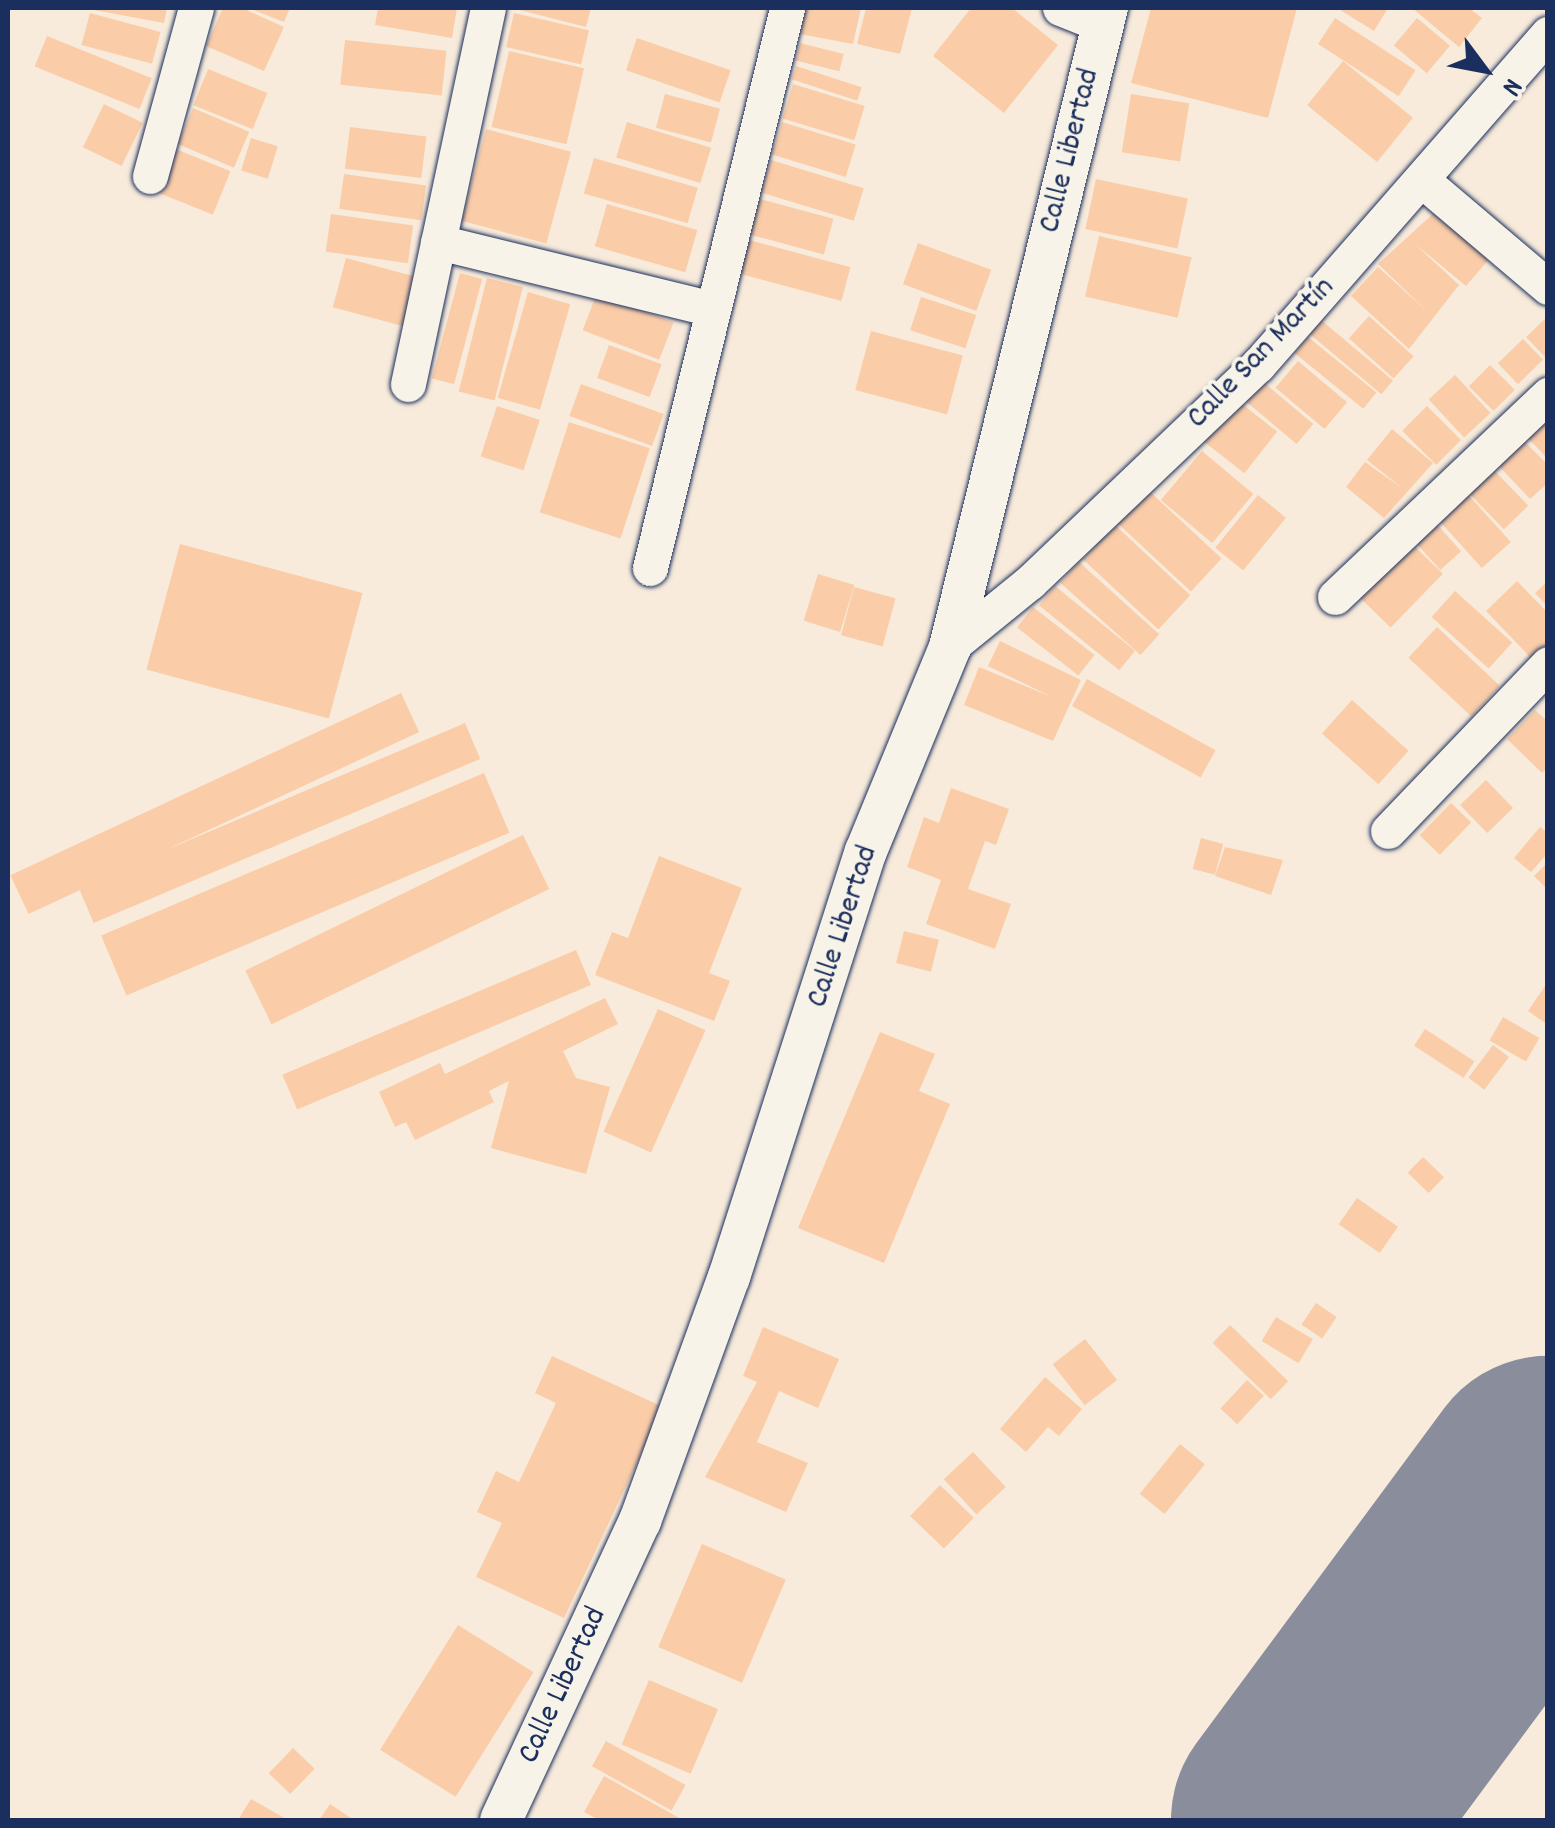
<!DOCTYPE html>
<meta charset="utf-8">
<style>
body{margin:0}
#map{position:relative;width:1555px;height:1828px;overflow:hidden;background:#f8ebdb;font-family:Dekko,sans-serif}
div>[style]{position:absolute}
.runway>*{height:258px;margin:-129px;padding:0 129px;transform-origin:129px;border-radius:129px;background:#8a8d9c}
.building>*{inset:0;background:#facda8;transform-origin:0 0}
.roads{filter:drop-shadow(0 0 2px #1b2f5e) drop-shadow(0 0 2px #1b2f5e)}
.minor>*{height:35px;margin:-17.5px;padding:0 17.5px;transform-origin:17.5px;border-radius:17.5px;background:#f7f3e8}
.tertiary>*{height:42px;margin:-21px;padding:0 21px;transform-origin:21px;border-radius:21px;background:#f7f3e8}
span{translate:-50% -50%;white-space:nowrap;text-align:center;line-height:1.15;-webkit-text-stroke:8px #f7f3e8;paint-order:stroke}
.street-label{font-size:32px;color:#1b2f5e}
.frame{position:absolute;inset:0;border:10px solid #1b2f5e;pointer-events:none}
.north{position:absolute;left:1435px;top:20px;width:100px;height:100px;-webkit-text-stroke:8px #f7f3e8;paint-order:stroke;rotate:122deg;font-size:28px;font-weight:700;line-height:40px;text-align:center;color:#1b2f5e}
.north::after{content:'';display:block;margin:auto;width:35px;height:45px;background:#1b2f5e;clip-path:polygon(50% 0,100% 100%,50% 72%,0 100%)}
</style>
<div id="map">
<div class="runway">
<i style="left:1300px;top:1820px;width:417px;rotate:-53.5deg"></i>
</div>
<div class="building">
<i style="clip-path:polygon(83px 8px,167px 8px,164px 23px)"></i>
<i style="clip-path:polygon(223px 8px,242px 8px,284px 27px,264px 71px,206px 46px)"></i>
<i style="clip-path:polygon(248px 8px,290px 8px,284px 22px)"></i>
<i style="clip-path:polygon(378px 8px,457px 8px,452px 38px,375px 25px)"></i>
<i style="clip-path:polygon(512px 8px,591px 8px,586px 27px)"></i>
<i style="clip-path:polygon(806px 8px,861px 8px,853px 44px,800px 34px)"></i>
<i style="clip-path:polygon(866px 8px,912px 8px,900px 54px,857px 44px)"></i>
<i style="clip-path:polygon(971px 8px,1012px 8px,1058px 45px,1004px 113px,933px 56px)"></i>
<i style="clip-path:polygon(1151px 8px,1297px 8px,1268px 118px,1131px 83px)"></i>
<i style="clip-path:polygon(1337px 8px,1388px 8px,1374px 31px)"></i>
<i style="clip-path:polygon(1412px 8px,1469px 8px,1482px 18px,1459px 47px)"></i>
<i style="left:90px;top:13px;width:73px;height:33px;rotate:15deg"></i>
<i style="left:514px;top:13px;width:77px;height:35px;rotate:13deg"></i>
<i style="left:1335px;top:18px;width:96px;height:31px;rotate:33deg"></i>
<i style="left:1417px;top:18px;width:43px;height:36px;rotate:40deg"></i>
<i style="left:47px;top:36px;width:113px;height:33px;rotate:22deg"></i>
<i style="left:637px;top:38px;width:99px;height:34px;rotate:19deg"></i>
<i style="left:345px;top:40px;width:102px;height:45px;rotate:6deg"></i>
<i style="left:800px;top:43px;width:45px;height:18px;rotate:14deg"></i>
<i style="left:509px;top:51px;width:77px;height:78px;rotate:13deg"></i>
<i style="left:1343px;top:61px;width:90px;height:57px;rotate:39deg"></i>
<i style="left:796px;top:66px;width:69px;height:14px;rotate:18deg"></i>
<i style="left:208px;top:69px;width:64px;height:39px;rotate:22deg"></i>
<i style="left:793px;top:84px;width:75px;height:36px;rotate:17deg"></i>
<i style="left:665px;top:94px;width:57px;height:35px;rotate:15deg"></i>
<i style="left:1131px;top:94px;width:59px;height:59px;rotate:9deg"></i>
<i style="left:104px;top:104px;width:43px;height:48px;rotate:26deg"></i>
<i style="left:193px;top:108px;width:61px;height:39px;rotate:23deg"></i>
<i style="left:627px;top:122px;width:88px;height:37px;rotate:17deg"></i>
<i style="left:782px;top:122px;width:77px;height:34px;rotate:17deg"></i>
<i style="left:350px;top:127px;width:77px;height:42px;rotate:7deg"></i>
<i style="left:486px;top:129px;width:88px;height:95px;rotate:15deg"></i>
<i style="left:251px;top:138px;width:28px;height:34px;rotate:17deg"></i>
<i style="left:173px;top:148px;width:62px;height:47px;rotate:22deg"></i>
<i style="left:594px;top:158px;width:108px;height:37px;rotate:16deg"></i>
<i style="left:771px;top:160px;width:97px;height:34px;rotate:17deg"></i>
<i style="left:344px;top:174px;width:83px;height:35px;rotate:8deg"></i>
<i style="left:1096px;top:179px;width:94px;height:51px;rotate:12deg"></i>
<i style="left:760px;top:199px;width:76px;height:37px;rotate:15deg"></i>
<i style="left:607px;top:204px;width:94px;height:44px;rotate:16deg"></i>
<i style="clip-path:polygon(1436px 211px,1490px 258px,1466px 286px,1415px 244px,1459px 285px,1409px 349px,1351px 296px,1378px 267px,1428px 312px,1378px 264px)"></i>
<i style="left:331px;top:214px;width:83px;height:38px;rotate:8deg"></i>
<i style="left:1099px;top:236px;width:95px;height:62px;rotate:13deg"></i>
<i style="left:749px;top:240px;width:105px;height:35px;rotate:15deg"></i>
<i style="left:918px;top:243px;width:78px;height:44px;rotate:20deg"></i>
<i style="left:346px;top:258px;width:73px;height:51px;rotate:15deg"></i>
<i style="left:460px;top:273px;width:23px;height:109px;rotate:15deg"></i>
<i style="left:487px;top:278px;width:37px;height:117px;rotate:14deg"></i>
<i style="left:528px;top:292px;width:44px;height:110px;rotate:16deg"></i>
<i style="left:597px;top:293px;width:82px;height:40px;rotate:21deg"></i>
<i style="left:921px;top:297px;width:58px;height:35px;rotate:18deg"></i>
<i style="left:1369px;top:316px;width:60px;height:30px;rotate:42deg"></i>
<i style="clip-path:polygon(1548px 316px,1548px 355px,1545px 357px,1526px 337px)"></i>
<i style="left:1321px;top:320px;width:94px;height:18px;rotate:40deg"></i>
<i style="left:871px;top:331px;width:95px;height:61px;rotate:15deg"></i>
<i style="left:1308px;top:337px;width:88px;height:21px;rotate:39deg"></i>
<i style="left:1523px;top:339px;width:29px;height:35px;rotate:46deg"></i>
<i style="left:609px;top:345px;width:56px;height:35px;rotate:20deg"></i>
<i style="left:1298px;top:361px;width:64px;height:35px;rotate:40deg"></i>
<i style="left:1490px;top:365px;width:35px;height:30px;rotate:45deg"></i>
<i style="left:1455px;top:375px;width:52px;height:36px;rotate:47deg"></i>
<i style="left:1262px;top:381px;width:67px;height:26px;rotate:40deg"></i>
<i style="left:581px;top:384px;width:88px;height:34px;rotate:20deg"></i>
<i style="left:1229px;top:394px;width:61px;height:53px;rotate:38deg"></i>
<i style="left:497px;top:406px;width:45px;height:53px;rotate:18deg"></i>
<i style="left:1427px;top:406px;width:48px;height:35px;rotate:45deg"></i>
<i style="clip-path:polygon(1548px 413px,1548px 459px,1525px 435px)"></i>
<i style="left:569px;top:422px;width:85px;height:95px;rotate:18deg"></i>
<i style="clip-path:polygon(1392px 429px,1433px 463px,1384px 518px,1346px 487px,1365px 462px,1402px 488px,1367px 460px)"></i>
<i style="clip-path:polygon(1522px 439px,1548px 465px,1548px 483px,1530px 499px,1497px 464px)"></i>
<i style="left:1202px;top:451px;width:67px;height:64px;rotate:40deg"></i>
<i style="left:1488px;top:464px;width:58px;height:34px;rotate:46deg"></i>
<i style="left:1147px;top:489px;width:102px;height:45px;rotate:43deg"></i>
<i style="left:1464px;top:490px;width:70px;height:39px;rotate:48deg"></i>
<i style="left:1258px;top:495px;width:36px;height:68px;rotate:39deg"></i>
<i style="left:1433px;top:520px;width:42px;height:28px;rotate:48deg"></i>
<i style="left:1115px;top:525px;width:103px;height:47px;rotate:43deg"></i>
<i style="left:1409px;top:541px;width:47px;height:75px;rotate:44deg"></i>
<i style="left:180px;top:544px;width:189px;height:130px;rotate:15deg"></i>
<i style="left:1079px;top:562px;width:108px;height:28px;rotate:42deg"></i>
<i style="left:818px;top:574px;width:38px;height:49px;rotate:17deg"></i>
<i style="clip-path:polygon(1517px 581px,1548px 613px,1548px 644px,1532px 659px,1486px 611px)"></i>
<i style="clip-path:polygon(1548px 581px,1548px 607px,1535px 593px)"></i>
<i style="left:1055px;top:586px;width:103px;height:25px;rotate:39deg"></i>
<i style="left:854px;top:587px;width:43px;height:50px;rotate:15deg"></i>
<i style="left:1455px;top:591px;width:77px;height:35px;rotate:42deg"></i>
<i style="left:1033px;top:607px;width:78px;height:26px;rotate:38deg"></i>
<i style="left:1437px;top:627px;width:86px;height:42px;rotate:43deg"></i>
<i style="clip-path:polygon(1000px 641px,1081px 680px,1053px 741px,964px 705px,979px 667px,1052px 697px,988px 666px)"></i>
<i style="left:1087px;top:679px;width:147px;height:31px;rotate:29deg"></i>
<i style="left:401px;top:693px;width:43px;height:431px;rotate:65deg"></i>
<i style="left:1352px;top:700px;width:76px;height:45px;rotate:42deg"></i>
<i style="clip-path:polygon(1535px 710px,1548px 722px,1548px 767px,1542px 773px,1507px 739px)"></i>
<i style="left:465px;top:723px;width:39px;height:420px;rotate:67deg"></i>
<i style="left:484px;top:773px;width:65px;height:416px;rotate:67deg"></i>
<i style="left:1486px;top:780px;width:39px;height:36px;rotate:46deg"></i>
<i style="clip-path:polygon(951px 788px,1009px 809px,996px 845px,985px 841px,968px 889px,1011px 904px,995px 949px,926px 924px,941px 880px,907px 867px,924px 817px,939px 823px)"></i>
<i style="left:1451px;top:803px;width:28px;height:45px;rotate:44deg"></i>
<i style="clip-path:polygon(1540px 827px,1548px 833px,1548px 853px,1531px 872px,1514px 858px)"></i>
<i style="left:523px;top:835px;width:60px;height:309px;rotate:64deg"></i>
<i style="left:1201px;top:838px;width:23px;height:32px;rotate:15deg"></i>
<i style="clip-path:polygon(1225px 847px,1283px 860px,1271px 895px,1215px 876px)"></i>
<i style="clip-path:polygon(659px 856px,742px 888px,709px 973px,730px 981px,714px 1021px,595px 975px,612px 932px,628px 938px)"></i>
<i style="clip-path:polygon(1548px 862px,1548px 890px,1534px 876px)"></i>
<i style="left:904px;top:931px;width:36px;height:33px;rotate:14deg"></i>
<i style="left:576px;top:950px;width:38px;height:319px;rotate:67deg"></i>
<i style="clip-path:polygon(1545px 986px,1548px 988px,1548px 1025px,1528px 1011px)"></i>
<i style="clip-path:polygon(605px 998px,618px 1024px,563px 1051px,576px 1078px,610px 1087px,586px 1174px,491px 1148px,509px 1081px,489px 1091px,494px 1102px,415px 1140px,406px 1122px,395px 1127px,379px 1092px,440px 1063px,445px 1074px)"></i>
<i style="left:658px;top:1009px;width:52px;height:134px;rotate:24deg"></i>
<i style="left:1503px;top:1017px;width:42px;height:27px;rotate:30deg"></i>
<i style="left:1425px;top:1029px;width:59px;height:20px;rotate:33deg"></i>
<i style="clip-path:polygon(880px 1032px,935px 1054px,919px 1091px,950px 1104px,884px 1263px,798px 1228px)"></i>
<i style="left:1493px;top:1045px;width:20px;height:41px;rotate:37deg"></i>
<i style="left:1423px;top:1157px;width:29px;height:22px;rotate:44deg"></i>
<i style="left:1357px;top:1198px;width:50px;height:32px;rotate:35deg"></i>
<i style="left:1316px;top:1303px;width:25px;height:26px;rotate:34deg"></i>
<i style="left:1276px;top:1317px;width:43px;height:28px;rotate:31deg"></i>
<i style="left:1230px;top:1325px;width:81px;height:25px;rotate:44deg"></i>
<i style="clip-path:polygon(763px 1327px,839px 1359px,818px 1408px,779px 1391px,757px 1442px,808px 1463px,786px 1512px,705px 1477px,757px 1382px,743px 1376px)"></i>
<i style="left:1085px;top:1339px;width:52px;height:41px;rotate:52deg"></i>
<i style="clip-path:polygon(552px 1356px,663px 1407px,564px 1618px,476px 1577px,502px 1523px,477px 1512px,496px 1471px,519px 1482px,556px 1403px,535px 1393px)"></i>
<i style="clip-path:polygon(1045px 1377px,1082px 1409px,1059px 1436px,1048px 1427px,1026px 1452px,1000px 1429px)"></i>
<i style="left:1247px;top:1380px;width:23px;height:39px;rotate:43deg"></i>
<i style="left:1180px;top:1444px;width:32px;height:64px;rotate:39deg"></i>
<i style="left:973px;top:1452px;width:48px;height:40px;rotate:47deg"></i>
<i style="left:940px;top:1485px;width:47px;height:43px;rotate:44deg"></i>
<i style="left:702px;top:1544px;width:91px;height:112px;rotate:23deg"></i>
<i style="left:458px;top:1625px;width:89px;height:147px;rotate:32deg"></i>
<i style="left:649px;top:1680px;width:75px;height:70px;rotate:23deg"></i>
<i style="left:606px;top:1741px;width:91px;height:29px;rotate:29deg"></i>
<i style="left:293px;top:1748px;width:30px;height:35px;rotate:44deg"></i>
<i style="clip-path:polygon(604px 1776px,683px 1820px,599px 1820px,584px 1812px)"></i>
<i style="clip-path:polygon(251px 1799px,288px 1820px,238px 1820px)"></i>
<i style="clip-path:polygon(330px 1804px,354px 1820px,319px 1820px)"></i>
</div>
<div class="roads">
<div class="minor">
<i style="left:1060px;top:8px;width:46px;rotate:21.6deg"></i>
<i style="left:150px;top:176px;width:174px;rotate:-74.7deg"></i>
<i style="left:1423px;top:181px;width:164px;rotate:40.3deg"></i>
<i style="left:438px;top:242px;width:283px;rotate:13.7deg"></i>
<i style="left:408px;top:384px;width:384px;rotate:-78deg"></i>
<i style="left:650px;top:568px;width:577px;rotate:-76.25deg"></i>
<i style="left:1335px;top:597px;width:294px;rotate:-43.5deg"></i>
<i style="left:950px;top:647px;width:103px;rotate:-39.1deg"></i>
<i style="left:1030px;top:582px;width:315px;rotate:-43.6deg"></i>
<i style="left:1258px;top:365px;width:440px;rotate:-48.8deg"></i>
<i style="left:1388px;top:831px;width:231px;rotate:-46.2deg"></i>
</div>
<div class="tertiary">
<i style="left:501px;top:1820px;width:330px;rotate:-65.1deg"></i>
<i style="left:640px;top:1521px;width:260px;rotate:-70deg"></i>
<i style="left:729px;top:1277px;width:447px;rotate:-72.2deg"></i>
<i style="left:866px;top:851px;width:221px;rotate:-67.6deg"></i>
<i style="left:950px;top:647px;width:658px;rotate:-76.2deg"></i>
</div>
</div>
<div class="street-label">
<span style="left:1071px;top:151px;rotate:-76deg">Calle Libertad</span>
<span style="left:1262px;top:354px;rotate:-46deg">Calle San Martín</span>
<span style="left:844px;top:927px;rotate:-72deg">Calle Libertad</span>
<span style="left:564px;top:1686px;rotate:-65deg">Calle Libertad</span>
</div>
<div class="frame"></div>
<div class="north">N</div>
</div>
